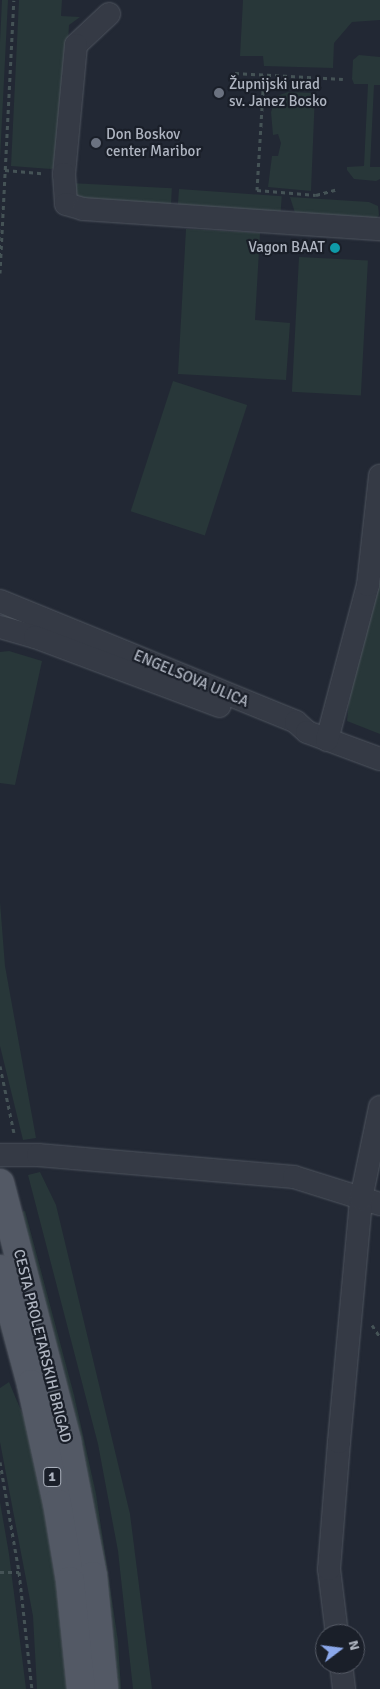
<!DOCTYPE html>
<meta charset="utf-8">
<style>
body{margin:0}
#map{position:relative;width:380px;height:1689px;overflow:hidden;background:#222834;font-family:Signika,sans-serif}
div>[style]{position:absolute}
.green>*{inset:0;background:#283739;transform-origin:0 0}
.path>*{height:3px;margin-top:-1.5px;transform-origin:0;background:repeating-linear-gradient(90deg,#455356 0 4px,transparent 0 8px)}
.roads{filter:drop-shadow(0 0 1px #4f555f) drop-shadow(0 0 1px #4f555f)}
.minor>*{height:22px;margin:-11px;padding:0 11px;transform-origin:11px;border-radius:11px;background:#353a45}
.major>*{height:28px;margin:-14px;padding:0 14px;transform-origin:14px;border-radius:14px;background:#535965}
.dots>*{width:14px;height:14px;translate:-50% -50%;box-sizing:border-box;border:2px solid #1a1f29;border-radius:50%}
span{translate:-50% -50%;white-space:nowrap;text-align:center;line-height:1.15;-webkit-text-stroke:4.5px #1a1f29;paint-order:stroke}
.shield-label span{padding:1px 4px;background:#1a1f29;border:1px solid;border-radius:4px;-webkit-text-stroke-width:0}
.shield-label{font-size:14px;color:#afb5c1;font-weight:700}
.poi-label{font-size:15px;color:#afb5c1}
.left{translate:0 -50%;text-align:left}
.right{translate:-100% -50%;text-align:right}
.street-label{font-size:15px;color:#afb5c1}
.north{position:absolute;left:315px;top:1624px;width:50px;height:50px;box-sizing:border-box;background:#1a1f29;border:1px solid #565b66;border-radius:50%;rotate:75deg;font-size:14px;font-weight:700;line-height:20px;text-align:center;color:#afb5c1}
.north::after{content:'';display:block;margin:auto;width:18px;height:22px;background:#8ba8eb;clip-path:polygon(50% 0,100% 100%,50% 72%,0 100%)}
</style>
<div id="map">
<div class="green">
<i style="clip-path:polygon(2px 0,8px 0,0 159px,0 42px)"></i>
<i style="clip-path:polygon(19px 0,62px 0,61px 16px,80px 17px,69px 25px,65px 95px,56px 167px,51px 169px,11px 166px)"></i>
<i style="clip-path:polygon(243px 0,380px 0,380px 20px,352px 22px,334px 43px,333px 68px,264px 66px,263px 56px,240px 56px)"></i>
<i style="clip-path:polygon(359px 55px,380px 57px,380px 85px,374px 85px,370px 167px,380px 167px,380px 179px,376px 181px,354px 179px,347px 170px,347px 167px,364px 166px,368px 84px,354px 84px,352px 79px,353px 60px)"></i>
<i style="clip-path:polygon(288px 92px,315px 93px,311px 191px,268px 187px,272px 156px,278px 156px,281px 143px,278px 134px,273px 135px,271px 112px,277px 96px)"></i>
<i style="left:70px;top:183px;width:102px;height:21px;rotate:3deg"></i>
<i style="left:179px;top:189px;width:103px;height:19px;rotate:4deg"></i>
<i style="clip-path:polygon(290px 197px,369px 202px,378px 206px,379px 215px,376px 219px,296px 216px)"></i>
<i style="clip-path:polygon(186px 229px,260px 233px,255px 320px,290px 323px,286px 380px,178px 374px)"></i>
<i style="left:299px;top:257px;width:69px;height:135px;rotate:3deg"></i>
<i style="left:173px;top:381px;width:78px;height:137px;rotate:18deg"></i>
<i style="clip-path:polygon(380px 539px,380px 734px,347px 721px,352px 674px)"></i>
<i style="clip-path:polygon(9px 651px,42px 661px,15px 785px,0 783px,0 652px)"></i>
<i style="clip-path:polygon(0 902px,5px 966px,36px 1138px,23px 1140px,0 1046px)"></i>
<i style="clip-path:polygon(40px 1172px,56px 1205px,130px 1514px,152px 1689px,133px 1689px,118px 1551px,98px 1444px,28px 1175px)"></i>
<i style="clip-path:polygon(25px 1211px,74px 1395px,96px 1494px,118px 1641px,121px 1689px,114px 1689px,18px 1212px)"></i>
<i style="clip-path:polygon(9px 1382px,33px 1439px,46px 1502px,71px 1689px,37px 1689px,33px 1616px,0 1442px,0 1388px)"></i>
<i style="clip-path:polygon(0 1502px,9px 1554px,26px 1689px,0 1689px)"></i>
</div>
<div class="path">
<i style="left:235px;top:73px;width:108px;rotate:3.2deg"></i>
<i style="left:264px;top:75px;width:115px;rotate:93.5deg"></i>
<i style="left:257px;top:190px;width:59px;rotate:4.8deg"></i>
<i style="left:316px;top:195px;width:20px;rotate:-15deg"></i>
<i style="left:5px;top:170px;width:37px;rotate:5deg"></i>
<i style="left:0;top:273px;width:273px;rotate:-87.1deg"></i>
<i style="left:0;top:1066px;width:68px;rotate:78.2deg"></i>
<i style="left:372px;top:1325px;width:14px;rotate:56deg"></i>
<i style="left:0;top:1462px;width:112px;rotate:80.2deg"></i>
<i style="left:19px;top:1572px;width:118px;rotate:83.7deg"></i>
<i style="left:0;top:1572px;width:19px"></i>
</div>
<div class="roads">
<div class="minor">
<i style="left:109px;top:14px;width:45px;rotate:136.8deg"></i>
<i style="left:76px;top:45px;width:130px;rotate:95.3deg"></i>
<i style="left:64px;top:174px;width:30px;rotate:86deg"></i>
<i style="left:66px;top:204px;width:18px;rotate:16deg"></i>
<i style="left:83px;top:209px;width:298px;rotate:3.9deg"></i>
<i style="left:0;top:601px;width:320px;rotate:22.2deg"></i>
<i style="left:296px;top:722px;width:15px;rotate:42deg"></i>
<i style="left:307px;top:732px;width:78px;rotate:20.3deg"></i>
<i style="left:0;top:627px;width:36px;rotate:16deg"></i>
<i style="left:35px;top:637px;width:197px;rotate:20.5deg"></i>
<i style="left:327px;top:740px;width:160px;rotate:-75.2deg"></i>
<i style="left:368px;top:585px;width:110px;rotate:-83.7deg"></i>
<i style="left:0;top:1155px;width:38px"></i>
<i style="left:38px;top:1155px;width:257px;rotate:4.9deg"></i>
<i style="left:294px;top:1177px;width:90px;rotate:17.4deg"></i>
<i style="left:337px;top:1634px;width:65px;rotate:-97deg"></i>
<i style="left:329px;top:1569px;width:127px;rotate:-85.5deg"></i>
<i style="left:339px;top:1442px;width:244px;rotate:-84.8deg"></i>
<i style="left:361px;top:1199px;width:94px;rotate:-78.3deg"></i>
<i style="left:341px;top:1664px;width:25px;rotate:83deg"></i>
</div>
<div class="major">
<i style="left:0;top:1183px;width:267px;rotate:75.4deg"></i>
<i style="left:67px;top:1441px;width:137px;rotate:79.1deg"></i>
<i style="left:93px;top:1576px;width:114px;rotate:84.4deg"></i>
<i style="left:0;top:1269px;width:119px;rotate:74.9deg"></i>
<i style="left:31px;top:1384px;width:122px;rotate:77.7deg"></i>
<i style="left:57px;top:1503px;width:79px;rotate:80.5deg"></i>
<i style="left:70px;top:1581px;width:109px;rotate:84.2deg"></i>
</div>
</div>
<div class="dots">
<i style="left:219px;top:93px;background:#6b7280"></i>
<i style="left:96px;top:143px;background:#6b7280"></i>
<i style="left:335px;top:248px;background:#0f9aa8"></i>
</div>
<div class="shield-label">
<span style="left:52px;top:1477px">1</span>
</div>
<div class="poi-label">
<span class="left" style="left:229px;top:93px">Župnijski urad<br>sv. Janez Bosko</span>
<span class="left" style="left:106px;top:143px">Don Boskov<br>center Maribor</span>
<span class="right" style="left:325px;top:248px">Vagon BAAT</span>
</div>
<div class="street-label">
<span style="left:191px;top:679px;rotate:23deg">ENGELSOVA ULICA</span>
<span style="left:42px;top:1346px;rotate:76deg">CESTA PROLETARSKIH BRIGAD</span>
</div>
<div class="north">N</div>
</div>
